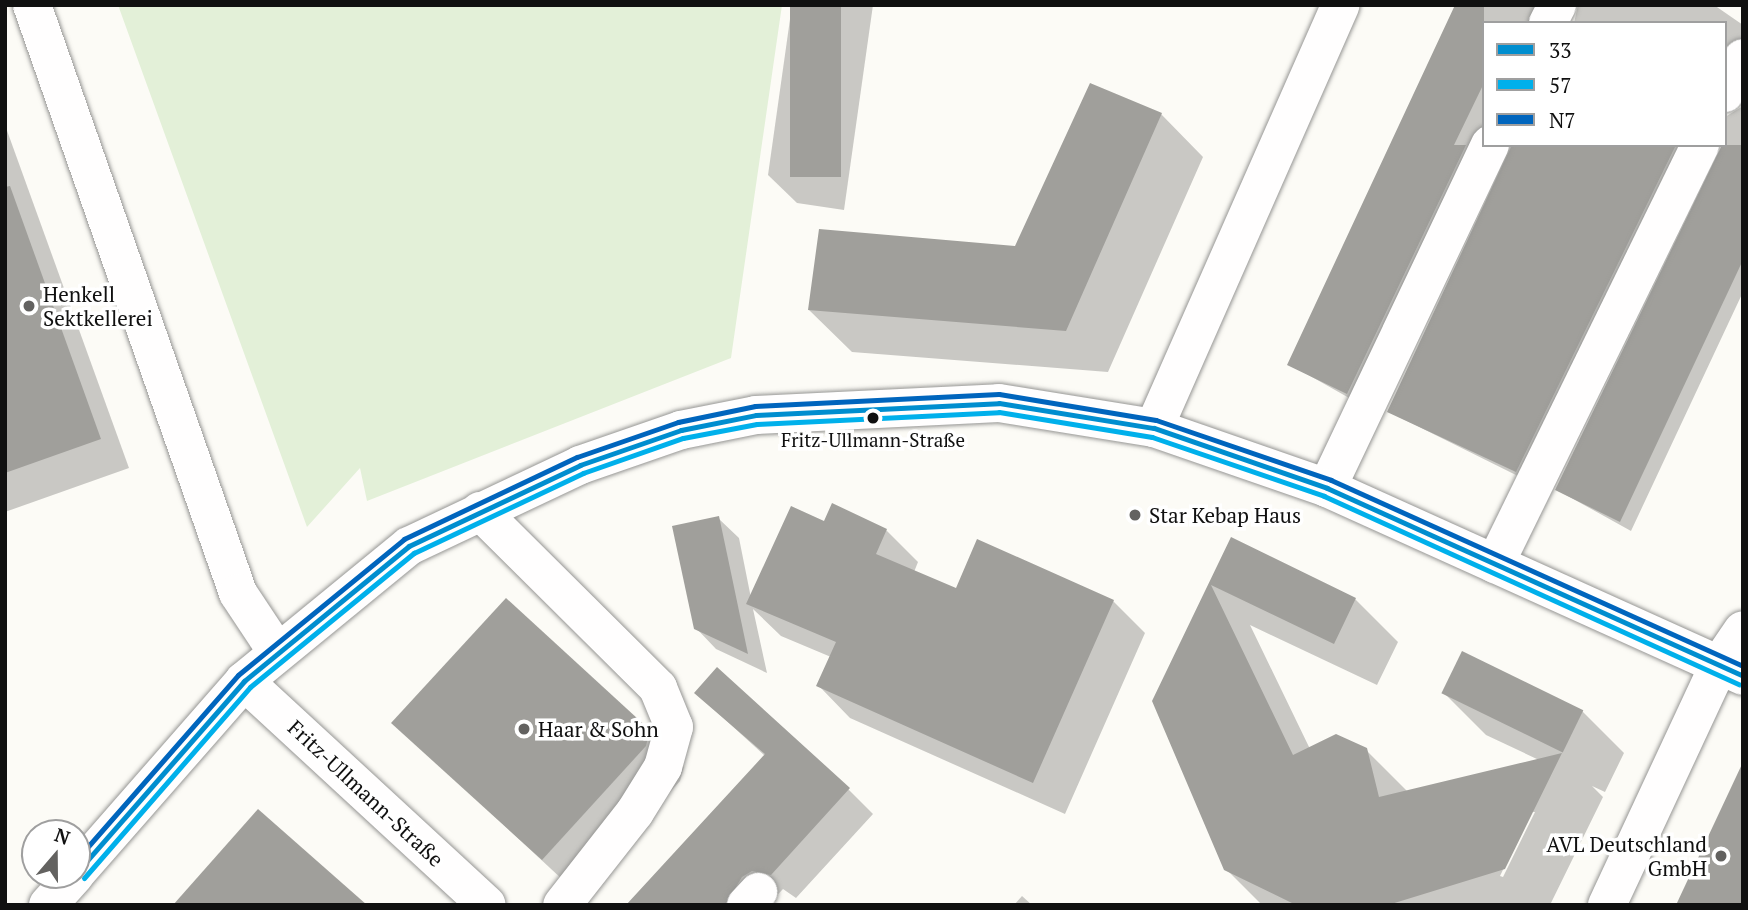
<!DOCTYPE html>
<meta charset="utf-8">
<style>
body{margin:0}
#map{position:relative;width:1748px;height:910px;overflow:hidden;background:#fcfbf6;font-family:"PT Serif",serif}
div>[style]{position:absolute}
.green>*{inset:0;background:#e3f0d8}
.shadow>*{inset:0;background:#0003}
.building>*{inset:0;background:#a09f9b;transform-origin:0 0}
.roads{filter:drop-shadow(0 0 2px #969694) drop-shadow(0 0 2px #969694)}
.minor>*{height:38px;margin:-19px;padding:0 19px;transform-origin:19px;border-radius:19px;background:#fffefe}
.bus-1>*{height:5px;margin:-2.5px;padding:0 2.5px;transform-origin:2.5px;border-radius:2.5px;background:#008ecf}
.bus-2>*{height:5px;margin:-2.5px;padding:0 2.5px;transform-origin:2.5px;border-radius:2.5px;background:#00b0eb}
.bus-3>*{height:5px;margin:-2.5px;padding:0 2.5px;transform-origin:2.5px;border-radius:2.5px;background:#0065bd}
.dots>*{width:19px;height:19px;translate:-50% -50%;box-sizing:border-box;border:4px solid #fff;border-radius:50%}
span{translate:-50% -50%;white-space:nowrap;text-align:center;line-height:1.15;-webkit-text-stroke:7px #fff;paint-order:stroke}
.bus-label{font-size:19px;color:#101010}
.poi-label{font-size:21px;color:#101010}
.left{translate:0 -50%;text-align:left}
.right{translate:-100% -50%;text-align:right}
.street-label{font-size:21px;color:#101010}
.frame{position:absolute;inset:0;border:7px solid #101010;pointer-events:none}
.legend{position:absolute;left:1482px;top:21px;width:245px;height:126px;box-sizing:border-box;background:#fff;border:2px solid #9f9f9f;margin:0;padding:9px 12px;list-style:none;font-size:21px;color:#101010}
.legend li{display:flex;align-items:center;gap:14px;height:35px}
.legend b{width:35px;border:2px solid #9f9f9f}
.north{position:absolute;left:21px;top:819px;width:70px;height:70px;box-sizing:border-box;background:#fff;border:2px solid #9f9f9f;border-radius:50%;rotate:20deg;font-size:19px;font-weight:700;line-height:28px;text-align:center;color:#101010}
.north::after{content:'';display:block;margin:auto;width:24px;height:32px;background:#636260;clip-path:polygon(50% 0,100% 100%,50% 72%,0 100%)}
</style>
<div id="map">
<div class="green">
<i style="clip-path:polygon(118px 5px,782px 5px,731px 358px,367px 501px,360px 468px,307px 527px)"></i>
</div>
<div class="shadow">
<i style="clip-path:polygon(792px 5px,873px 5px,844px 210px,797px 203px,768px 175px)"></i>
<i style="clip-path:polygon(1457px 5px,1550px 5px,1539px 23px,1484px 23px,1484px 142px,1358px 403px,1289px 364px)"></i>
<i style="clip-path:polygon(1578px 5px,1714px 5px,1743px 25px,1743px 49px,1725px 81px,1725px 23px,1574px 23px)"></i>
<i style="clip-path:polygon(1743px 106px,1743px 292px,1631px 531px,1557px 490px,1721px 155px,1725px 117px)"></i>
<i style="clip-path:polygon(1161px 114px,1203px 157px,1108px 372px,852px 352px,809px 310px,1016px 248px)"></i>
<i style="clip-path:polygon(5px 125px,129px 468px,5px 512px)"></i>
<i style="clip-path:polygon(1511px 145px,1691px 145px,1526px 480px,1389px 412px)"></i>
<i style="clip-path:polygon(718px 518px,739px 538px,751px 598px,825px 523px,886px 530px,918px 562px,914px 572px,957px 590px,1113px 601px,1145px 633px,1065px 814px,850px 718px,818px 685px,831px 657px,781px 636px,753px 609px,767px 673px,716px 649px,696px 628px)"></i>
<i style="clip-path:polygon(evenodd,1232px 540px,1355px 599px,1398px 642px,1377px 685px,1250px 625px,1310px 749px,1365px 749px,1408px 792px,1539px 760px,1486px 735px,1444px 693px,1582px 711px,1624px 753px,1605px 792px,1592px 786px,1603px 797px,1550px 905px,1262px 905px,1226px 869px,1154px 701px,1232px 540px,1531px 812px,1535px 812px,1503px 877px,1500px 876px,1531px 812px)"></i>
<i style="clip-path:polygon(696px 693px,848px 789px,873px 814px,796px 898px,783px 889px,768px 905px,628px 905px,765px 756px)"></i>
<i style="clip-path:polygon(394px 723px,649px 731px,684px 767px,680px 781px,578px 894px)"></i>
<i style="clip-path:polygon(1022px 896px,1032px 905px,1014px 905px)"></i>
</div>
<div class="building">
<i style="left:790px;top:5px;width:51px;height:172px"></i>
<i style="clip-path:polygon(1455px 5px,1484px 5px,1484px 83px,1454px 145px,1466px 145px,1347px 394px,1287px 365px)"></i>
<i style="clip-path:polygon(1090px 83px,1162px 113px,1066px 331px,808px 310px,819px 229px,1015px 246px)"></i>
<i style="clip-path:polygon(1512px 145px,1676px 145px,1516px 472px,1387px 412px)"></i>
<i style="clip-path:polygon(1722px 145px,1743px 145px,1743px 260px,1620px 522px,1555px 490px)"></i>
<i style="clip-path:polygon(10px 186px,101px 439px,5px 473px,5px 187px)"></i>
<i style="clip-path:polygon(832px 503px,887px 529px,876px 554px,956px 588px,977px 539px,1114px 600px,1033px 783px,816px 686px,836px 642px,746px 604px,791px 506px,824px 521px)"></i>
<i style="clip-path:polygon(719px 516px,730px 568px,748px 654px,694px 629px,672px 526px)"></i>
<i style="clip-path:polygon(1231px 537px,1356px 598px,1334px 644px,1211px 585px,1293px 755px,1336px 734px,1367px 748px,1379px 797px,1562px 753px,1505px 869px,1388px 905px,1296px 905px,1224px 870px,1152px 701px)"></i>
<i style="clip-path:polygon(506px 598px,650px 730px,646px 746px,542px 860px,391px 723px)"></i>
<i style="left:1462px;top:651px;width:135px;height:47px;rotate:26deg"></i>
<i style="clip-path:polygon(717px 667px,850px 788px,771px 875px,752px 871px,742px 877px,725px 905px,626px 905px,765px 754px,694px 693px)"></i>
<i style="clip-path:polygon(1743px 762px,1743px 905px,1676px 905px)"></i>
<i style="clip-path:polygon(258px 809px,367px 905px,173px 905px)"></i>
</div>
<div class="roads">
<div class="minor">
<i style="left:32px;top:5px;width:623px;rotate:70.69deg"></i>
<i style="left:238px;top:593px;width:71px;rotate:56.5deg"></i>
<i style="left:1548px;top:23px;width:20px;rotate:-63deg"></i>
<i style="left:1725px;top:93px;width:39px;rotate:-63deg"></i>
<i style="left:1154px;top:428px;width:462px;rotate:-66.2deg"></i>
<i style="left:1327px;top:488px;width:380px;rotate:-64.6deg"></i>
<i style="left:480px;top:511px;width:251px;rotate:44.8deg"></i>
<i style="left:658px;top:688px;width:42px;rotate:67.7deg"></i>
<i style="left:674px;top:727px;width:41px;rotate:105.4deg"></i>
<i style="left:663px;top:767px;width:53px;rotate:121.9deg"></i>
<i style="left:635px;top:812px;width:118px;rotate:128.1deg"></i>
<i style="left:1495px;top:564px;width:466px;rotate:-63.9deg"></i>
<i style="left:244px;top:681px;width:330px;rotate:42.7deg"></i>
<i style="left:77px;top:872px;width:254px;rotate:-48.8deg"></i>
<i style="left:244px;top:681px;width:213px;rotate:-39.3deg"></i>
<i style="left:409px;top:546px;width:189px;rotate:-25.3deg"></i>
<i style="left:580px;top:465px;width:107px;rotate:-19.1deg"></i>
<i style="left:681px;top:430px;width:76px;rotate:-11.3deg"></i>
<i style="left:756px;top:415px;width:243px;rotate:-2.8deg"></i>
<i style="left:999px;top:403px;width:157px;rotate:9.2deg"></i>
<i style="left:1154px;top:428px;width:183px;rotate:19.1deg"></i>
<i style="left:1327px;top:488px;width:457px;rotate:24.3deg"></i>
<i style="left:48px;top:905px;width:40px;rotate:-48deg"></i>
<i style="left:746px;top:905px;width:18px;rotate:-47deg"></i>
<i style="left:1607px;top:905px;width:265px;rotate:-65deg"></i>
<i style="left:1719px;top:665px;width:42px;rotate:-55.6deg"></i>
</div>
</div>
<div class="bus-1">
<i style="left:77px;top:872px;width:254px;rotate:-48.8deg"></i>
<i style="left:244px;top:681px;width:213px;rotate:-39.3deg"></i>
<i style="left:409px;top:546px;width:189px;rotate:-25.3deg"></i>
<i style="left:580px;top:465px;width:107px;rotate:-19.1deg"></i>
<i style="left:681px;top:430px;width:76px;rotate:-11.3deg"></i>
<i style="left:756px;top:415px;width:243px;rotate:-2.8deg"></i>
<i style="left:999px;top:403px;width:157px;rotate:9.2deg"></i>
<i style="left:1154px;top:428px;width:183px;rotate:19.1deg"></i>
<i style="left:1327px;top:488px;width:457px;rotate:24.3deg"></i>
</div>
<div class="bus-2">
<i style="left:84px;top:878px;width:253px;rotate:-49deg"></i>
<i style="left:250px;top:687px;width:212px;rotate:-39.3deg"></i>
<i style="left:414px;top:553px;width:187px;rotate:-25.3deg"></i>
<i style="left:583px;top:473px;width:106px;rotate:-19.3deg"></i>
<i style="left:683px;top:438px;width:75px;rotate:-10.7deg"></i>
<i style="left:757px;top:424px;width:242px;rotate:-2.8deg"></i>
<i style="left:999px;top:412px;width:155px;rotate:9.3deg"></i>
<i style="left:1152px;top:437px;width:182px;rotate:18.9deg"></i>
<i style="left:1324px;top:496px;width:456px;rotate:24.4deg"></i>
</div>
<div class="bus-3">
<i style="left:77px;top:859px;width:244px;rotate:-48.8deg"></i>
<i style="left:238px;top:675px;width:215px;rotate:-39.3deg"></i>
<i style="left:404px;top:539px;width:191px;rotate:-25.4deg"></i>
<i style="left:577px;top:457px;width:107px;rotate:-19.1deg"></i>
<i style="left:678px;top:422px;width:79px;rotate:-11.7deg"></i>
<i style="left:755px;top:406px;width:244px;rotate:-2.8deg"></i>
<i style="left:999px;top:394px;width:159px;rotate:9.4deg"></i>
<i style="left:1156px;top:420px;width:185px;rotate:18.9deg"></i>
<i style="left:1331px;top:480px;width:452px;rotate:24.3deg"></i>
</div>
<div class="dots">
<i style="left:29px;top:306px;background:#636260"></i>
<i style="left:873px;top:418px;background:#101010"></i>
<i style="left:1135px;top:515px;background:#636260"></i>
<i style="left:524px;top:729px;background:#636260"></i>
<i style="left:1721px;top:856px;background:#636260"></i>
</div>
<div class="bus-label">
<span style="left:873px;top:440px">Fritz-Ullmann-Straße</span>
</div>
<div class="poi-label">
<span class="left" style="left:43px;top:306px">Henkell<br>Sektkellerei</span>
<span class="left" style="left:1149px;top:515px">Star Kebap Haus</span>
<span class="left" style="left:538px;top:729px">Haar &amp; Sohn</span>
<span class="right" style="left:1707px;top:856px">AVL Deutschland<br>GmbH</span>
</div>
<div class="street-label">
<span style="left:366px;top:793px;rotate:43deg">Fritz-Ullmann-Straße</span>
</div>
<div class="frame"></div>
<ul class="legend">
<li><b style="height:9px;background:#008ecf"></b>33</li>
<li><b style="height:9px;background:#00b0eb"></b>57</li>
<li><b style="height:9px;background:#0065bd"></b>N7</li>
</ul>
<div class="north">N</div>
</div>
